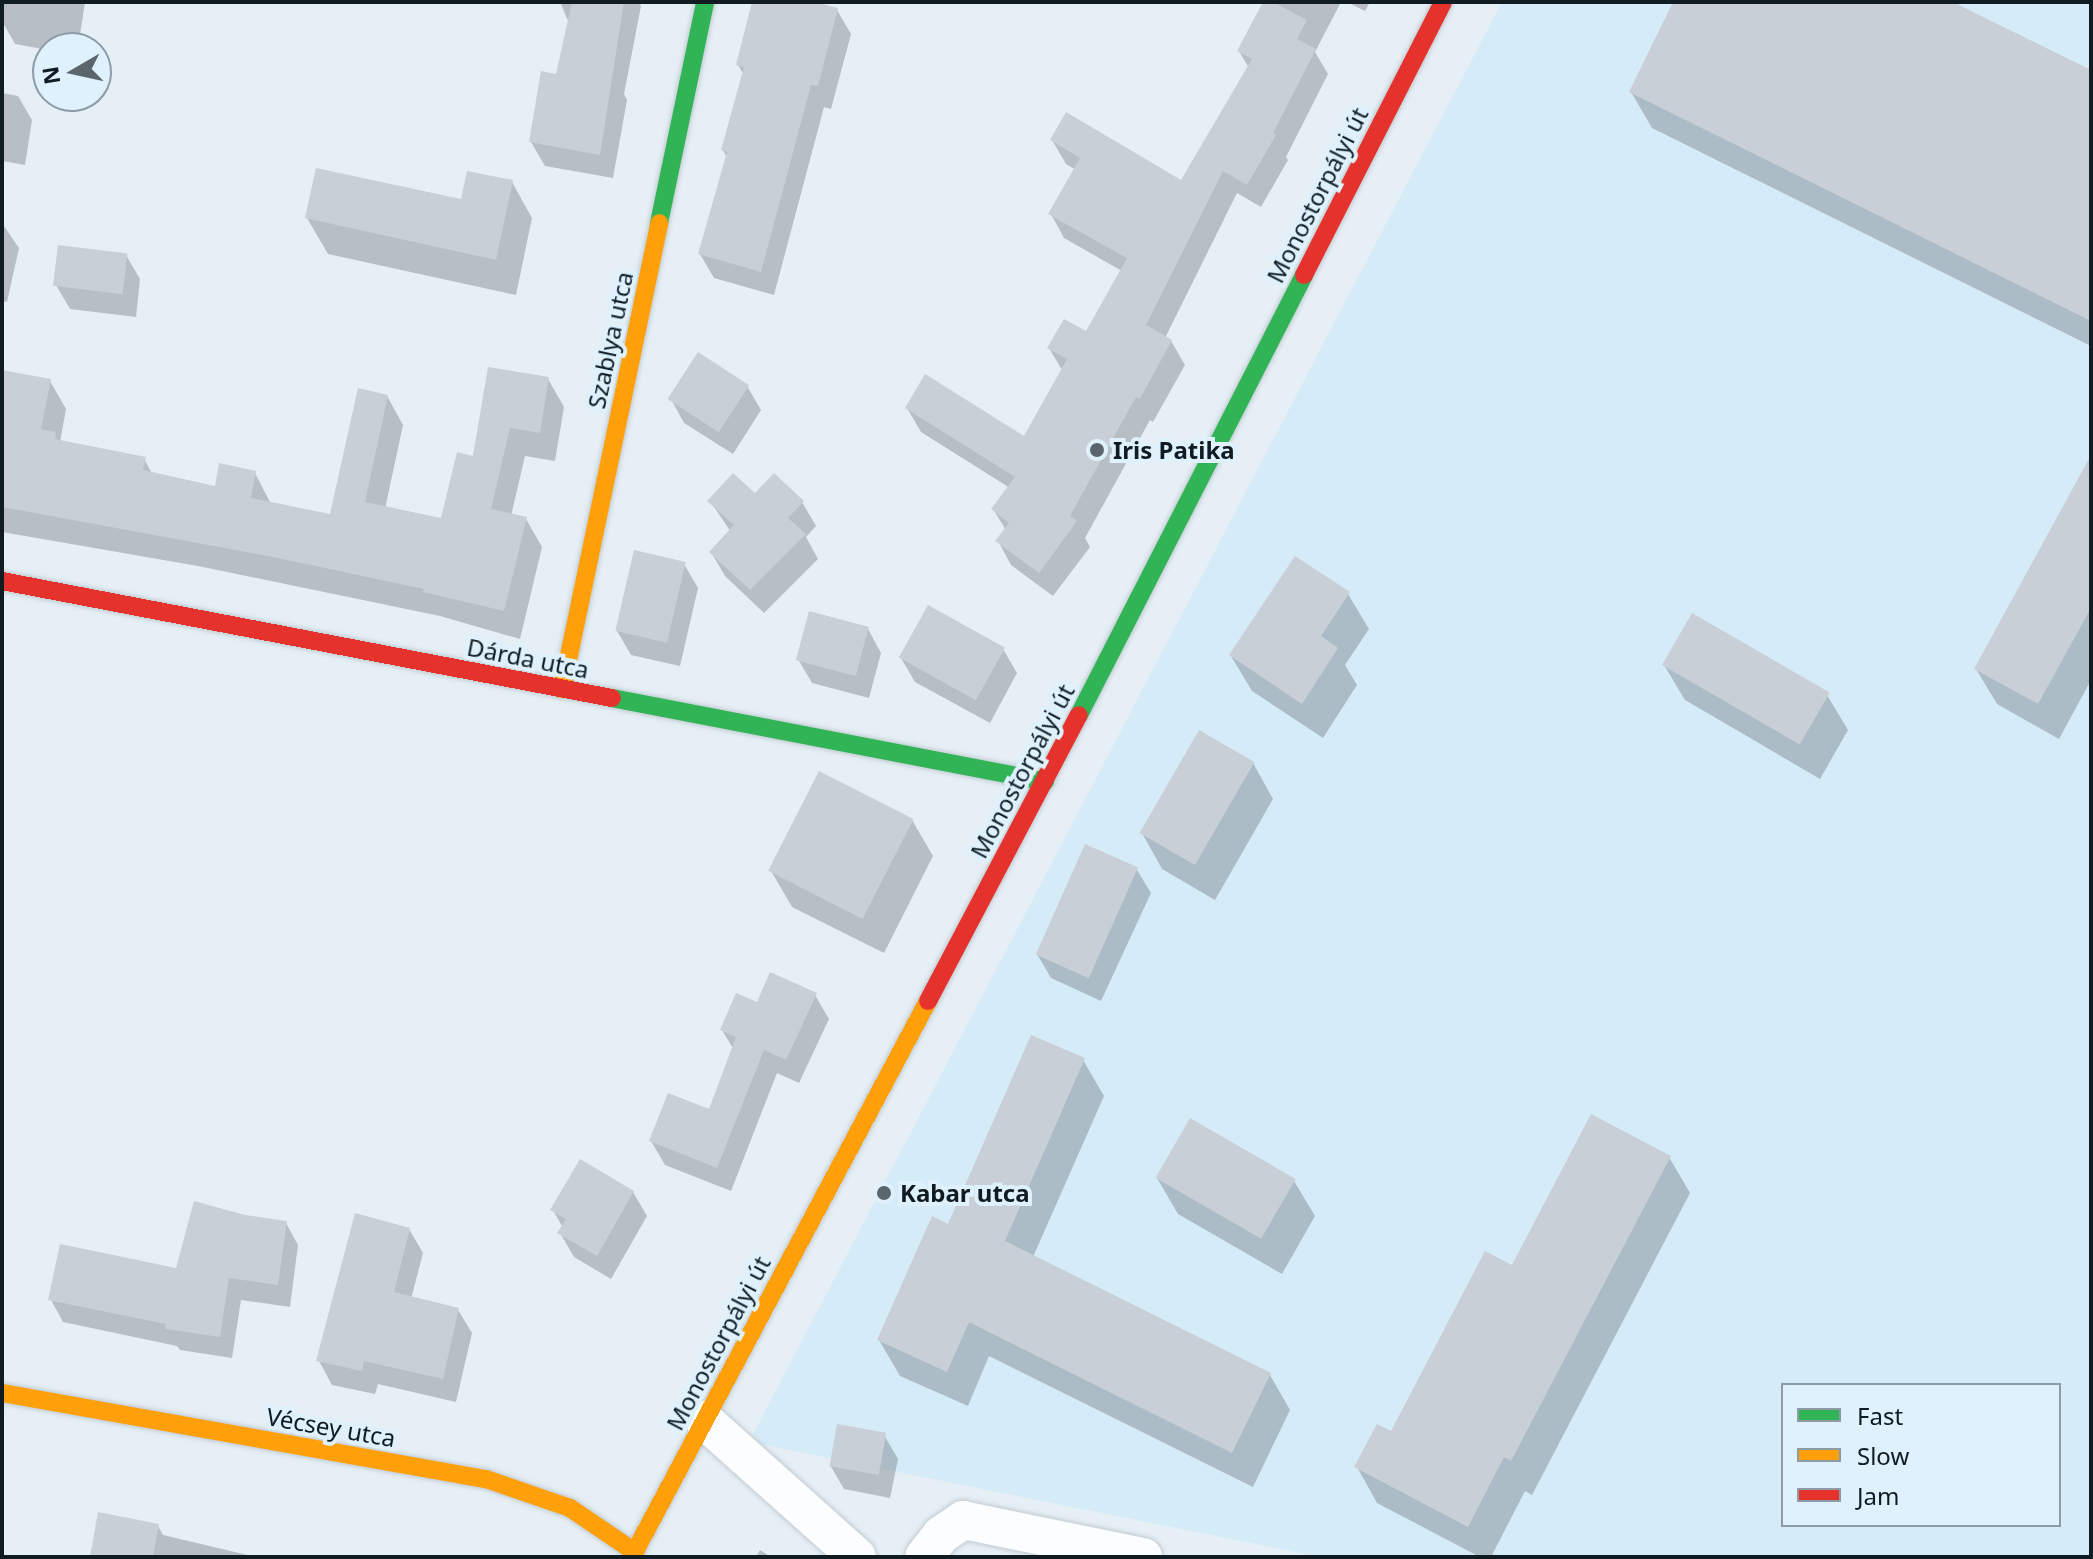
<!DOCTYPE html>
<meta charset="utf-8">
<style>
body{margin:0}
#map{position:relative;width:2093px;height:1559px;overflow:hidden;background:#e5eff5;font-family:"Noto Sans",sans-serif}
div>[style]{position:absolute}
.built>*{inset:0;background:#d6ebf8}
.shadow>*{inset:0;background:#0003}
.building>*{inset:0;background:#c8cfd7;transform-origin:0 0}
.roads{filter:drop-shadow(0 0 2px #c1cbd1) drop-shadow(0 0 2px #c1cbd1)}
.street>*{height:38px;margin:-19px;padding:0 19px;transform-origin:19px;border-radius:19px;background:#fbfdfe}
.fast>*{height:18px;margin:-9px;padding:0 9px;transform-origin:9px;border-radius:9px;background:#30b455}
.slow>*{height:18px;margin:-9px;padding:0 9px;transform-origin:9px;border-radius:9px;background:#ff9f0a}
.jam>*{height:18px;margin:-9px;padding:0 9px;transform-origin:9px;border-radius:9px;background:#e5322d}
.dots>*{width:22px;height:22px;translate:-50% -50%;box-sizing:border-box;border:4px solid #def1fc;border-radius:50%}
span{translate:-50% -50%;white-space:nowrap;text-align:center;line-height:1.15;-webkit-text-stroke:8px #def1fc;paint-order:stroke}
.street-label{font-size:24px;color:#101b22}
.poi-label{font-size:24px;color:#101b22;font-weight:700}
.left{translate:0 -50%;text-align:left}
.frame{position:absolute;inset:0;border:4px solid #101b22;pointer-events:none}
.legend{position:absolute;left:1781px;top:1383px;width:280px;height:144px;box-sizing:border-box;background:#def1fc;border:2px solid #8c9ba5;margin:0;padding:10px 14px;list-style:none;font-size:24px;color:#101b22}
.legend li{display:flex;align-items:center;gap:16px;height:40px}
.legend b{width:40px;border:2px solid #8c9ba5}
.north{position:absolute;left:32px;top:32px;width:80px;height:80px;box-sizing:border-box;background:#def1fc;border:2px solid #8c9ba5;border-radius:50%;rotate:261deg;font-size:22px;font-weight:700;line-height:32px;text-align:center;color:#101b22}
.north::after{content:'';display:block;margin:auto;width:28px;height:36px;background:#5b656c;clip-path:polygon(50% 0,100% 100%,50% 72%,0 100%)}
</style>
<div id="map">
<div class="built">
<i style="clip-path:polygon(evenodd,1502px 2px,2091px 2px,2091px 1557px,1320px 1557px,749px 1442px,1502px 2px,1783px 1385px,2059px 1385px,2059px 1525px,1783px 1525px,1783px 1385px)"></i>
</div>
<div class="shadow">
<i style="clip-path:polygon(2px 2px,85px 2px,78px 48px,48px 50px,15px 44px,2px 21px)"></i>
<i style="clip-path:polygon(560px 2px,639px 2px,641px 6px,624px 94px,627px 100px,613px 178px,545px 166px,531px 142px,558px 76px,569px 23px)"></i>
<i style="clip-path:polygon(754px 2px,807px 2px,837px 10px,851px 34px,831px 109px,824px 107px,774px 295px,714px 278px,700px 254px,727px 158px,723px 150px,744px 75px,738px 65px)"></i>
<i style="clip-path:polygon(1264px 2px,1341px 2px,1315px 52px,1328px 74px,1286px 157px,1288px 160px,1261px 207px,1237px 193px,1165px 338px,1171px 341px,1185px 365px,1153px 422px,1150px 420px,1085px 538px,1090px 547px,1053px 596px,1011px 565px,998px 541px,1006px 530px,993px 509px,1010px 488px,921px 432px,907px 408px,1024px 439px,1062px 370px,1049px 348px,1087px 334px,1122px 271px,1064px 238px,1051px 214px,1076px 170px,1066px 164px,1052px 140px,1182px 182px,1249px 68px,1239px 51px)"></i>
<i style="clip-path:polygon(1347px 2px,1370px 2px,1365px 11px)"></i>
<i style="clip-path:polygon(1675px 2px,1949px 2px,2091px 73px,2091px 346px,1652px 128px,1631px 92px)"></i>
<i style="clip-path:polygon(2px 93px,18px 96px,32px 120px,25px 165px,2px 161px)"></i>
<i style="clip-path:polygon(512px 182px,532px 218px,516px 295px,328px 254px,307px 218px,463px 202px)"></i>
<i style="clip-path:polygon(2px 223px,19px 248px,7px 302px,2px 301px)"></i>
<i style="clip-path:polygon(126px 255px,140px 279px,136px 317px,70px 309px,56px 285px)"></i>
<i style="clip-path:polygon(548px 379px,564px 407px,555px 461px,525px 456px,511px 516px,526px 519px,542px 547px,520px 639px,440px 616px,198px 566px,2px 532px,2px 409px,50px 381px,66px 409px,60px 442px,144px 459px,153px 475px,216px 488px,255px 473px,271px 504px,332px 517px,387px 396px,403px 425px,385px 509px,442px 521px,474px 459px)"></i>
<i style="clip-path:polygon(747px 386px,761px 410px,733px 454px,684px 423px,671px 399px)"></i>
<i style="clip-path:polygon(2091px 485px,2091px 680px,2059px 739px,1997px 704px,1976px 669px)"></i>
<i style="clip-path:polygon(755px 496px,802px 502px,816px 526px,806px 537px,818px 559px,764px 613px,725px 576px,711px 552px,731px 532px,710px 501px)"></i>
<i style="clip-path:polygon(684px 564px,698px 588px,680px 666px,631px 655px,617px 631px)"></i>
<i style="clip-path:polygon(1348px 594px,1369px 629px,1345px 665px,1357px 685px,1323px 738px,1252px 691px,1231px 656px)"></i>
<i style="clip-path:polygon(868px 629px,881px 653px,869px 698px,812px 683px,798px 659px)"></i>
<i style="clip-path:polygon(1003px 649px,1017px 673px,990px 723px,915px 682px,901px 658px)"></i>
<i style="clip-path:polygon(1664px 665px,1827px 695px,1848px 730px,1820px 779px,1685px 700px)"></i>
<i style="clip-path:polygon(1253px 763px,1273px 799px,1215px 900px,1162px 869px,1142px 833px)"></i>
<i style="clip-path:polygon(912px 820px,933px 856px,884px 953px,792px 907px,771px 871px)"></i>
<i style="clip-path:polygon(1137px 870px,1151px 893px,1101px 1001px,1051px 978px,1037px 954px)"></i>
<i style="clip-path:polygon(815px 995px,829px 1019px,799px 1083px,777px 1073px,731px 1191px,665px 1165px,651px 1141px,710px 1111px,734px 1050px,722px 1030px)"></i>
<i style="clip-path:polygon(1083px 1060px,1104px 1096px,1033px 1257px,1270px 1375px,1290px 1410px,1253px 1487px,989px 1356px,968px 1406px,900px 1376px,879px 1340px)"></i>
<i style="clip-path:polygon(1669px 1157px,1690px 1193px,1532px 1495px,1525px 1491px,1491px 1557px,1480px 1557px,1377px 1503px,1357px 1467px,1392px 1434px,1513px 1268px)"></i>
<i style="clip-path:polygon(1157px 1178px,1294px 1181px,1315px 1216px,1282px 1274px,1178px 1214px)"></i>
<i style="clip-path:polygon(633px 1192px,647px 1216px,611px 1279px,574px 1257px,560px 1233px,563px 1228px,553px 1210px)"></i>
<i style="clip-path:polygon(245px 1217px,286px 1223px,298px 1245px,290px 1307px,241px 1300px,232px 1358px,180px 1350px,177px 1346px,63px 1322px,51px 1300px,178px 1270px)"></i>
<i style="clip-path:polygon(409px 1229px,423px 1253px,411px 1299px,458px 1310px,472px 1333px,456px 1402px,378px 1384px,375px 1394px,332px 1385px,319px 1361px)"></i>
<i style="clip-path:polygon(884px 1435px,898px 1459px,890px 1498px,844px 1489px,830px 1465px)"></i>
<i style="clip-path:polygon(158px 1526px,163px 1535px,256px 1557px,92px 1557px)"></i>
<i style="clip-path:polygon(760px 1550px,771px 1557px,756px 1557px)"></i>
</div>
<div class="building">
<i style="clip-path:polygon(572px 2px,624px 2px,600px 155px,529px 142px,541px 71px,556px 74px)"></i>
<i style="clip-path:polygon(752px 2px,815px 2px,838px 8px,818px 86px,811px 85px,761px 272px,698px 254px,727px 152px,721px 150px,744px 67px,736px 65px)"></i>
<i style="clip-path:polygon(1263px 2px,1273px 2px,1307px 20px,1297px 39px,1316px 49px,1273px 133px,1276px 135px,1247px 185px,1223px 171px,1146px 325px,1172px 340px,1140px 399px,1136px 397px,1070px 516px,1077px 521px,1039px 573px,995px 541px,1009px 523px,991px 509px,1015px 477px,905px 408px,925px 374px,1024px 436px,1067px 359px,1047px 348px,1064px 319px,1086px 331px,1127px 258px,1048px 214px,1080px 158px,1050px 140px,1066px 112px,1181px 180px,1252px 59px,1237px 51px)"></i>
<i style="clip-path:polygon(1673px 2px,1953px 2px,2091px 70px,2091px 321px,1629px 92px)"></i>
<i style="clip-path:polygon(316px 168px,461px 199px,467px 171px,513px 180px,496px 260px,305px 218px)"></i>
<i style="left:58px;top:245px;width:70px;height:41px;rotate:7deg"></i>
<i style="left:698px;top:352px;width:61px;height:56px;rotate:33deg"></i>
<i style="clip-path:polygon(488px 367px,549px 377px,540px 433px,510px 428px,491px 509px,527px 517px,504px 611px,423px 592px,424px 589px,273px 557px,2px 507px,2px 370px,51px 379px,41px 429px,56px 432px,55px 439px,146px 457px,143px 470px,215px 486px,219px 463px,256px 471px,251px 498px,330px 514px,358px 388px,388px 395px,365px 502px,441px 518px,457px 452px,473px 456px)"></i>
<i style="clip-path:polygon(2091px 455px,2091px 608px,2038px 704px,1974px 669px)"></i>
<i style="clip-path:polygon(733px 473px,755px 493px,774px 473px,804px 501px,788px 518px,806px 534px,750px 590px,709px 552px,734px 525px,707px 501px)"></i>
<i style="left:634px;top:550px;width:53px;height:83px;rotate:13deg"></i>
<i style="clip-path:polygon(1295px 556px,1350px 592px,1321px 636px,1338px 648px,1302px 704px,1229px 655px)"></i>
<i style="left:928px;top:605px;width:88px;height:60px;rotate:29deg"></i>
<i style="left:809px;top:611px;width:62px;height:51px;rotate:15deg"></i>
<i style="left:1692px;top:613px;width:159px;height:60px;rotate:30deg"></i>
<i style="left:1199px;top:730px;width:64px;height:119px;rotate:30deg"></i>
<i style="left:819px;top:771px;width:106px;height:112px;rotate:27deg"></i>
<i style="left:1085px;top:844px;width:58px;height:121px;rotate:24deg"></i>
<i style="clip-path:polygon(770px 972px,817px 993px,786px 1060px,764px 1050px,717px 1168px,649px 1141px,668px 1093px,709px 1109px,736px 1037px,720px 1030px,736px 993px,757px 1002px)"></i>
<i style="clip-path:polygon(1031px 1035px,1085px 1058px,1005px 1241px,1271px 1373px,1232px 1453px,969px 1322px,947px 1372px,877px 1340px,932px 1216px,948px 1224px)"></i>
<i style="clip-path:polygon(1591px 1114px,1671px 1156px,1511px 1461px,1504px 1457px,1468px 1527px,1354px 1467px,1377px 1424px,1391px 1431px,1485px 1251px,1512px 1265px)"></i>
<i style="left:1190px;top:1118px;width:122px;height:69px;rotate:30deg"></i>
<i style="clip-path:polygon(580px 1159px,634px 1191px,597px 1256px,557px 1233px,566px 1219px,550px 1210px)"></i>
<i style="clip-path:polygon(194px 1201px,245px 1215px,287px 1221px,278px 1285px,229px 1278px,220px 1337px,165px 1329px,166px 1324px,48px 1300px,60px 1244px,176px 1268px)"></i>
<i style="clip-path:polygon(355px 1213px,410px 1228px,394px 1292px,459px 1308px,443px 1379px,364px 1361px,362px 1371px,316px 1361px)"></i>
<i style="left:837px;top:1424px;width:50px;height:43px;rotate:10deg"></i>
<i style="clip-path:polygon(98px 1512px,159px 1524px,153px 1557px,90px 1557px)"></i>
</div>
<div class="roads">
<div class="street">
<i style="left:704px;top:1420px;width:205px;rotate:41.8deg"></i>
<i style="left:924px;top:1557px;width:28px;rotate:-52deg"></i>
<i style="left:941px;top:1535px;width:27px;rotate:-34deg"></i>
<i style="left:963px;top:1520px;width:184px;rotate:11.6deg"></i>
</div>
<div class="fast">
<i style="left:659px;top:223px;width:226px;rotate:-78.2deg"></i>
<i style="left:612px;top:698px;width:441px;rotate:10.9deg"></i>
<i style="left:1079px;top:715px;width:494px;rotate:-62.9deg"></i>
</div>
<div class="slow">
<i style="left:562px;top:689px;width:476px;rotate:-78.2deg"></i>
<i style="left:2px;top:1393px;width:492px;rotate:10.1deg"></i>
<i style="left:486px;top:1479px;width:89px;rotate:19deg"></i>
<i style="left:570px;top:1508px;width:78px;rotate:34.1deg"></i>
<i style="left:632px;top:1557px;width:630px;rotate:-61.97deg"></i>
</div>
<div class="jam">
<i style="left:1304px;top:275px;width:306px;rotate:-63deg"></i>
<i style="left:2px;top:581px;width:621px;rotate:10.86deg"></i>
<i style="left:928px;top:1001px;width:323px;rotate:-62.2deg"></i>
</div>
</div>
<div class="dots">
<i style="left:1097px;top:450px;background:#5b656c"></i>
<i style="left:884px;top:1193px;background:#5b656c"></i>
</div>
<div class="street-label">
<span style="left:1317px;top:195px;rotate:-63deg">Monostorpályi út</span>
<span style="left:610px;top:340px;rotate:-78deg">Szablya utca</span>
<span style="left:528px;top:658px;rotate:11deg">Dárda utca</span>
<span style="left:1022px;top:771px;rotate:-62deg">Monostorpályi út</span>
<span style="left:718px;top:1343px;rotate:-62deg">Monostorpályi út</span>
<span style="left:331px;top:1427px;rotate:10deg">Vécsey utca</span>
</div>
<div class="poi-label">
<span class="left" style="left:1113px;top:450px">Iris Patika</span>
<span class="left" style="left:900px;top:1193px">Kabar utca</span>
</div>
<div class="frame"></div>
<ul class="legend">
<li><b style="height:10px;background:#30b455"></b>Fast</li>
<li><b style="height:10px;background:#ff9f0a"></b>Slow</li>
<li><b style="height:10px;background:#e5322d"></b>Jam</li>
</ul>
<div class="north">N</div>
</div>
